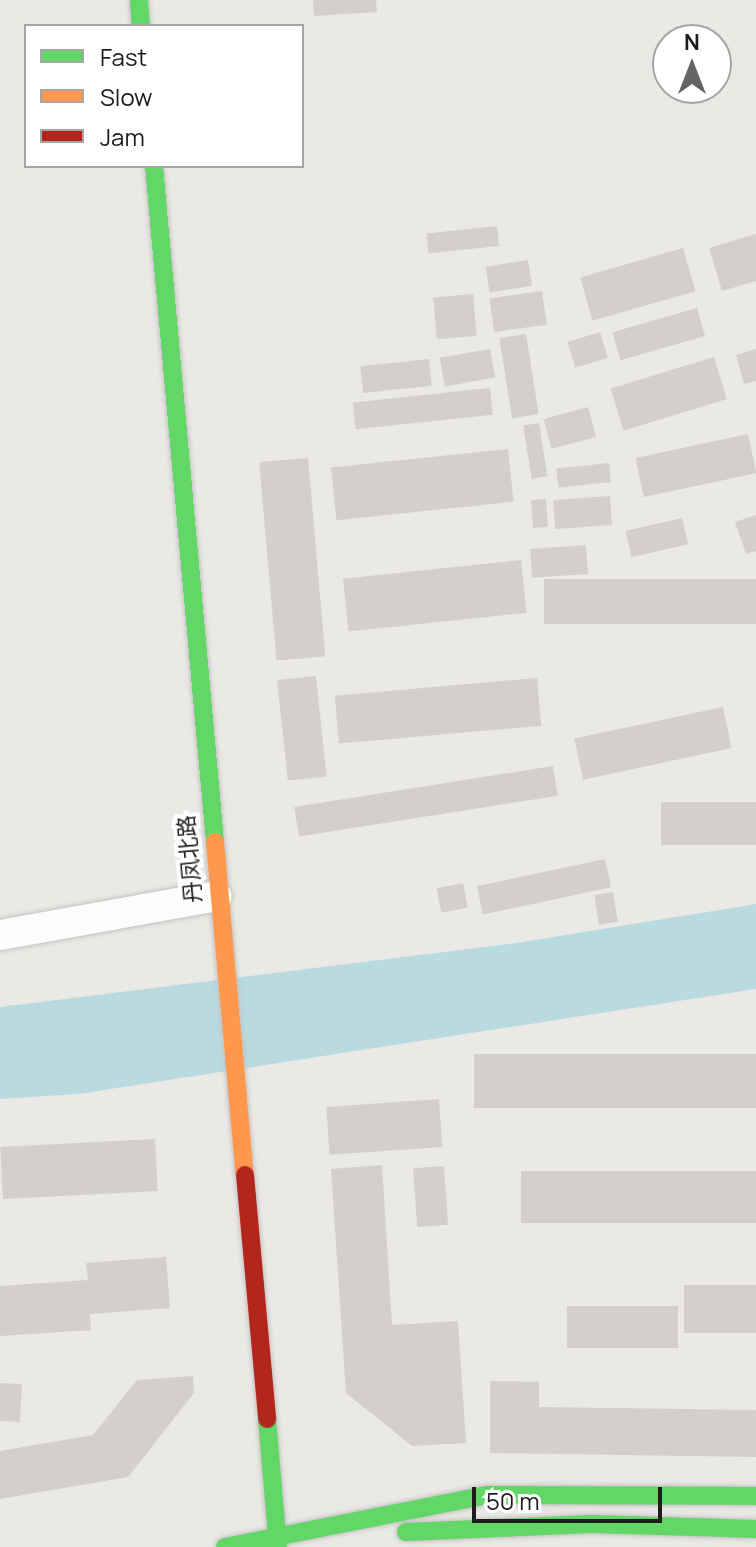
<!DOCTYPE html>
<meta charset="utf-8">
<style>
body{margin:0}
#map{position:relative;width:756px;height:1547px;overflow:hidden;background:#ebe9e6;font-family:Manrope,"Noto Sans SC",sans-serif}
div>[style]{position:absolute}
.water>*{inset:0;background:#b9dadf}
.building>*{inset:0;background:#d2cfcd;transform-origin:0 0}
.roads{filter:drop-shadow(0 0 2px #c4c3c2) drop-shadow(0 0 2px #c4c3c2)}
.street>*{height:30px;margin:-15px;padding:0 15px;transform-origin:15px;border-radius:15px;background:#fcfcfb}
.fast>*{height:18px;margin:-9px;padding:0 9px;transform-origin:9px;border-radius:9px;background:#63d668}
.slow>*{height:18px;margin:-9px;padding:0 9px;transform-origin:9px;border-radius:9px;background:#ff974d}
.jam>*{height:18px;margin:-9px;padding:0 9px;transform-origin:9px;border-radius:9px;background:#b3261e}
span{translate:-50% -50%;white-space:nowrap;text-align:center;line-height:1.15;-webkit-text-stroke:8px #fff;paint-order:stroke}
.street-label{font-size:22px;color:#1d1d1d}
.legend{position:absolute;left:24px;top:24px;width:280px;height:144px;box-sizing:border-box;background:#fff;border:2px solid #a5a5a5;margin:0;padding:10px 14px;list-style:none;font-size:24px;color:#1d1d1d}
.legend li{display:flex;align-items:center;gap:16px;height:40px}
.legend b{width:40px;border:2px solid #a5a5a5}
.north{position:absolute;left:652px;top:24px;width:80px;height:80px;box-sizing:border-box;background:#fff;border:2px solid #a5a5a5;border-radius:50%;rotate:0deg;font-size:22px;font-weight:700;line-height:32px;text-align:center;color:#1d1d1d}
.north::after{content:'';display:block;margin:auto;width:28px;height:36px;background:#656463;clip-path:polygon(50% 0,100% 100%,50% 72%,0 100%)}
.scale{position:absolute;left:472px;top:1487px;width:190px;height:36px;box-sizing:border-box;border:4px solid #1d1d1d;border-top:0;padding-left:10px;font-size:24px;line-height:28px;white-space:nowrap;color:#1d1d1d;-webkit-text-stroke:6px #fff;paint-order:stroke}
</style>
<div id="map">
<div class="water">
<i style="clip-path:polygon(756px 904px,756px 989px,78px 1094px,0 1099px,0 1007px,516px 943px)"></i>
</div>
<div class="building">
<i style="clip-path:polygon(313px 0,376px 0,377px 12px,314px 16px)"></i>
<i style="left:497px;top:226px;width:20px;height:71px;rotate:84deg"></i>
<i style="clip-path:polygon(756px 234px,756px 281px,722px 291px,709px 248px)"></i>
<i style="left:683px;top:248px;width:45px;height:107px;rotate:74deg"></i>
<i style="left:528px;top:260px;width:26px;height:43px;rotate:81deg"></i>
<i style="left:542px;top:291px;width:34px;height:53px;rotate:82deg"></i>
<i style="left:473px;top:294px;width:42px;height:40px;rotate:85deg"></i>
<i style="left:697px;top:308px;width:29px;height:88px;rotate:74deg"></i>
<i style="left:600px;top:332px;width:27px;height:34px;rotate:73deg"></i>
<i style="left:526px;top:334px;width:81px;height:27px;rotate:81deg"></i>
<i style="left:490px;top:349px;width:29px;height:51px;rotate:80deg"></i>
<i style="clip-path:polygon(756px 349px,756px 381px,744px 384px,736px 355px)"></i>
<i style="left:714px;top:357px;width:44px;height:108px;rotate:73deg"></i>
<i style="left:429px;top:359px;width:27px;height:69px;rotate:84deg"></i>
<i style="left:490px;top:388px;width:27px;height:138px;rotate:84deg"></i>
<i style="left:588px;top:407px;width:31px;height:46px;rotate:75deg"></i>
<i style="left:539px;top:423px;width:54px;height:16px;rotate:81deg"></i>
<i style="left:748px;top:434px;width:40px;height:115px;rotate:78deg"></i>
<i style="left:508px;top:449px;width:53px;height:178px;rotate:84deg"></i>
<i style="left:308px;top:458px;width:199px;height:49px;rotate:85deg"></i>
<i style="left:609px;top:463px;width:19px;height:53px;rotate:84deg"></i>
<i style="left:610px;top:496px;width:29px;height:57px;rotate:86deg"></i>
<i style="left:546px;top:499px;width:28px;height:15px;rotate:86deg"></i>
<i style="clip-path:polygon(756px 515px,756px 551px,746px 554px,735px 522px)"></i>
<i style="left:682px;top:518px;width:27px;height:58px;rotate:77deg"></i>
<i style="left:586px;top:545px;width:29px;height:56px;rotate:86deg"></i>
<i style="left:521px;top:560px;width:53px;height:179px;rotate:84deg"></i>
<i style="left:756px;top:579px;width:45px;height:212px;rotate:90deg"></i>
<i style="left:316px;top:676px;width:101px;height:39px;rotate:84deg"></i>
<i style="left:537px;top:678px;width:48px;height:203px;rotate:85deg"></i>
<i style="left:723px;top:707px;width:42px;height:152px;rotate:78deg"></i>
<i style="left:553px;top:766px;width:30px;height:262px;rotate:81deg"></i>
<i style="left:756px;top:802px;width:43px;height:95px;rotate:90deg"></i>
<i style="left:605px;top:859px;width:29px;height:131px;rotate:78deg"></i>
<i style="left:463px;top:883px;width:25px;height:27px;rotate:79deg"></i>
<i style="left:613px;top:892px;width:30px;height:19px;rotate:81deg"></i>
<i style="left:756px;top:1054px;width:54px;height:282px;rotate:90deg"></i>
<i style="left:439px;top:1099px;width:48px;height:113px;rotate:86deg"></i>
<i style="left:155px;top:1139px;width:52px;height:155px;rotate:87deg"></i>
<i style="clip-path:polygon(382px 1165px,392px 1325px,458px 1321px,466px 1443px,412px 1446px,346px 1393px,331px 1169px)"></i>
<i style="left:444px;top:1166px;width:59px;height:31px;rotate:86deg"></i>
<i style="left:756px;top:1171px;width:52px;height:235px;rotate:90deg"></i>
<i style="clip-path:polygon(166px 1257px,170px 1308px,90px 1314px,91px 1330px,0 1336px,0 1286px,88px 1280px,86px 1263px)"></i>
<i style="left:756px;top:1285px;width:48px;height:72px;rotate:90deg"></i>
<i style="left:567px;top:1306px;width:111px;height:42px"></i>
<i style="clip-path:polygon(193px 1376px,194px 1393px,128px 1477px,0 1499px,0 1451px,93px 1435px,137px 1380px)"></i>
<i style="clip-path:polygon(490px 1381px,539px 1382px,539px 1407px,756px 1410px,756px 1457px,490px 1453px)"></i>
<i style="left:0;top:1383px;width:22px;height:38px;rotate:3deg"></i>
</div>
<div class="roads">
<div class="street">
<i style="left:0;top:935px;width:220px;rotate:-10.2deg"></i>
</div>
<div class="fast">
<i style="left:139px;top:0;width:26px;rotate:86deg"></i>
<i style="left:154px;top:166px;width:679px;rotate:84.84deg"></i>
<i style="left:267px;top:1419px;width:128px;rotate:85.1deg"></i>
<i style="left:406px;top:1532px;width:185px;rotate:-2.5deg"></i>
<i style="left:591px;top:1524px;width:165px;rotate:1.7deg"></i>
<i style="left:225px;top:1547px;width:268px;rotate:-11.2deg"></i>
<i style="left:488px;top:1495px;width:268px;rotate:0.2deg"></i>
</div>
<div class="slow">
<i style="left:215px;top:842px;width:334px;rotate:84.9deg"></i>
</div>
<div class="jam">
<i style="left:245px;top:1175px;width:245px;rotate:84.8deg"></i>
</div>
</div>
<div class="street-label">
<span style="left:190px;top:859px;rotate:-95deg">丹凤北路</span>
</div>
<ul class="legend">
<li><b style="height:10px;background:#63d668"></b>Fast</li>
<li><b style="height:10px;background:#ff974d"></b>Slow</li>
<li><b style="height:10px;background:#b3261e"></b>Jam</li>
</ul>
<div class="north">N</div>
<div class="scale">50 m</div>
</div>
